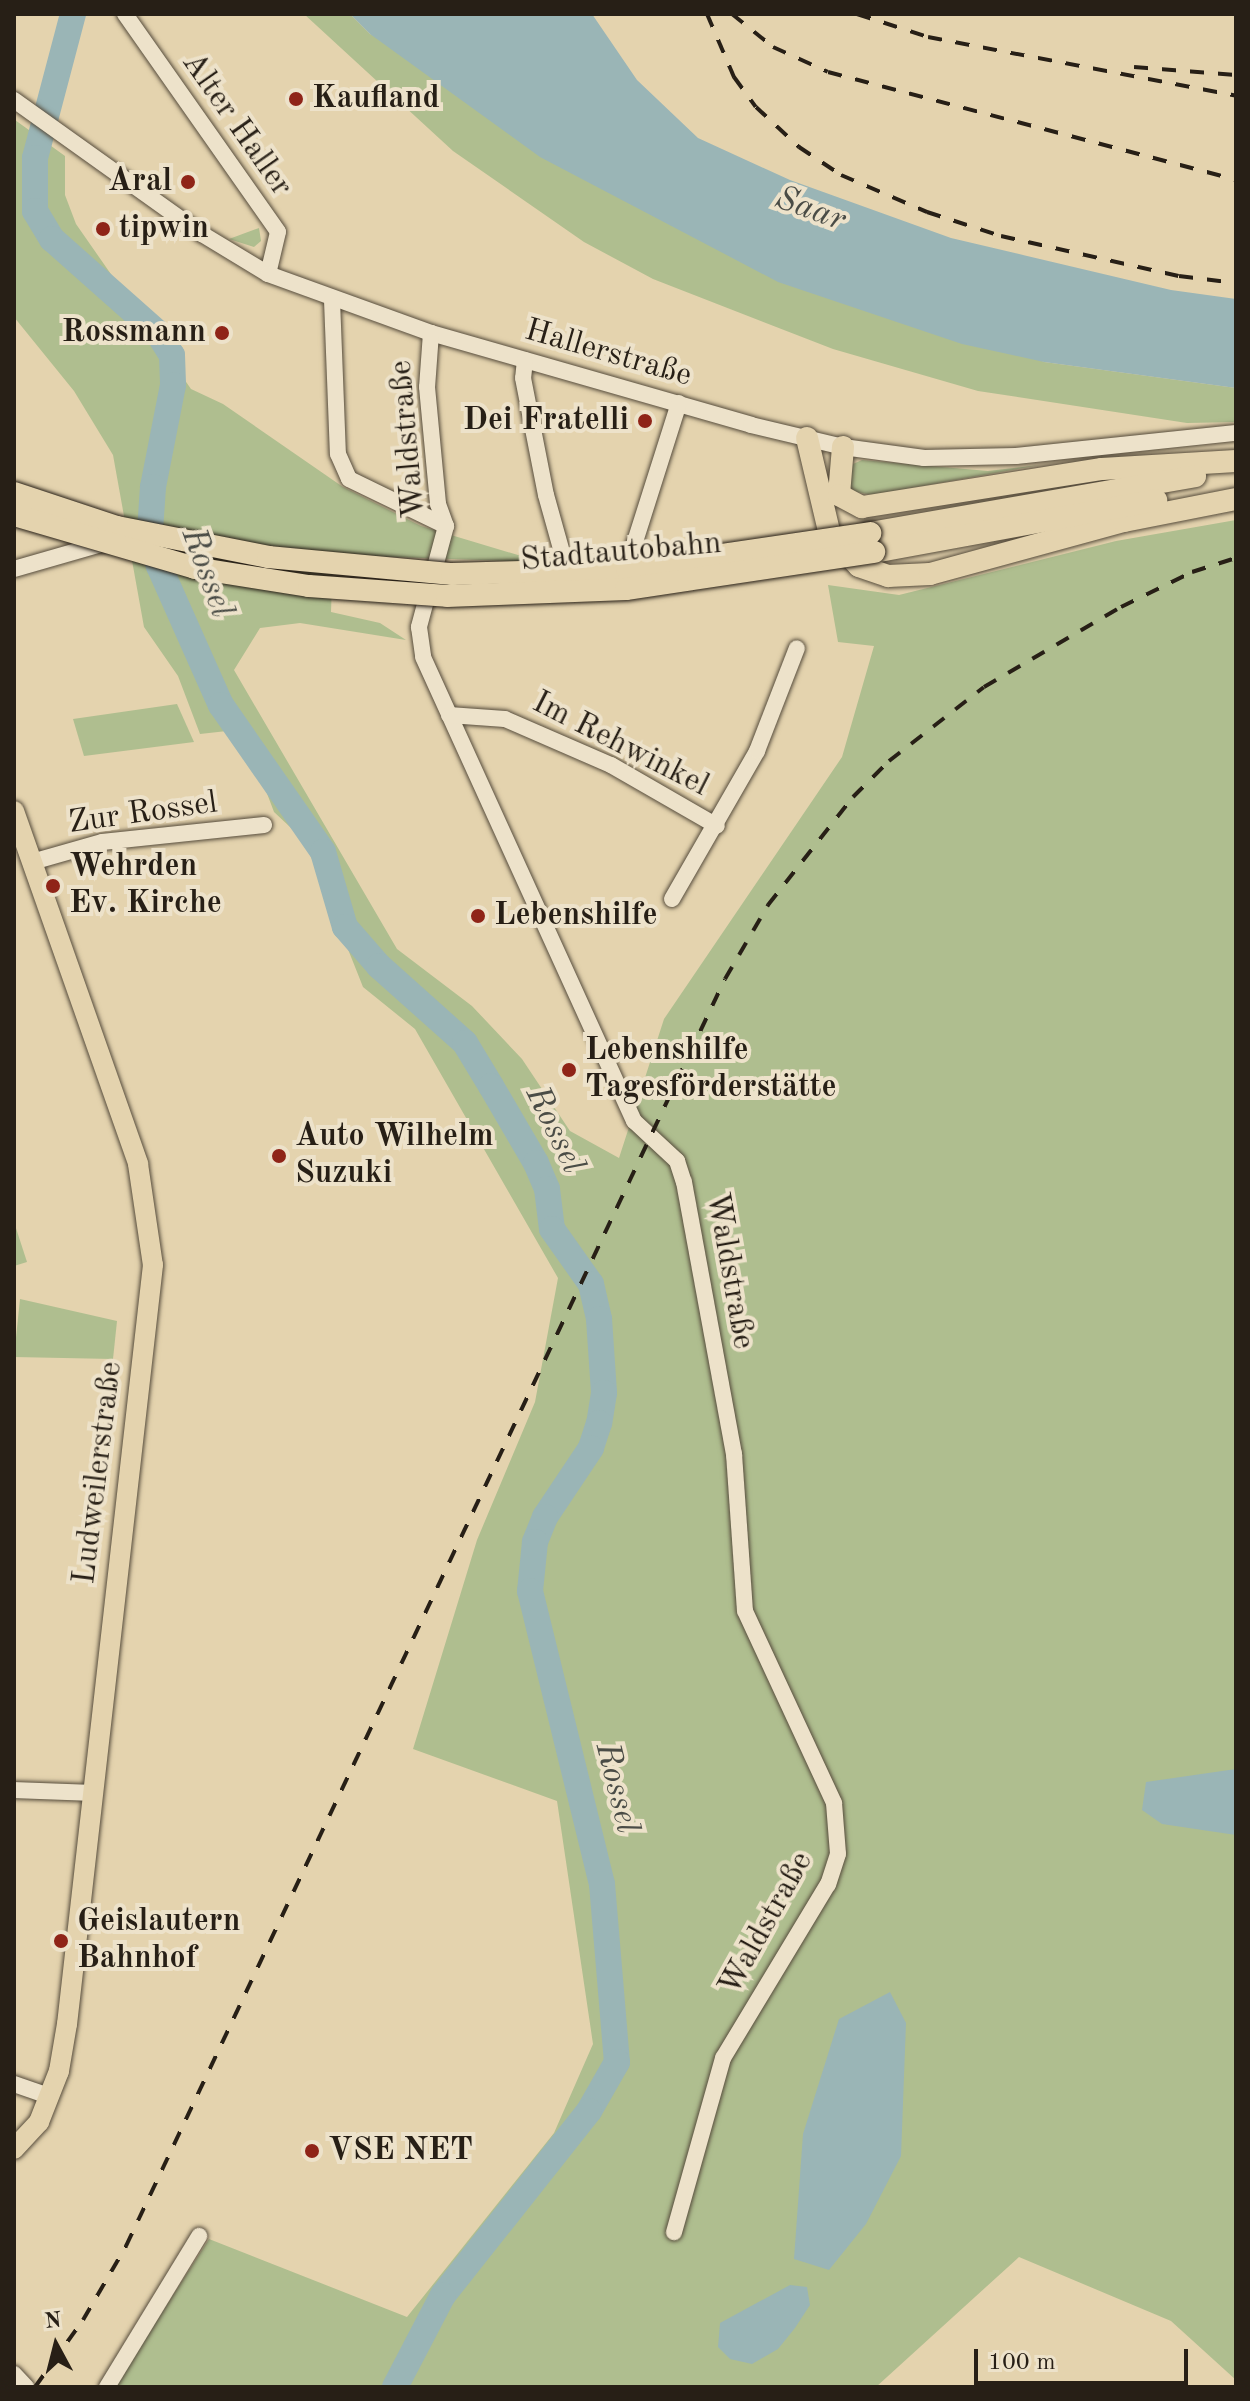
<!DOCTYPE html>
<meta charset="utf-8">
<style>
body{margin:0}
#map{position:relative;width:1250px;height:2401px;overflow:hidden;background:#e4d3ae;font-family:"Old Standard TT",serif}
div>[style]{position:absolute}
.green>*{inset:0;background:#afbe8f}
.water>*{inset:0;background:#9ab5b6}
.river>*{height:26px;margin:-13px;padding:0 13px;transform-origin:13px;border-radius:13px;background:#9ab5b6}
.roads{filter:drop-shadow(0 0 2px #564c3c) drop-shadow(0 0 2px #564c3c)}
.minor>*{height:16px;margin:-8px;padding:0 8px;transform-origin:8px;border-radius:8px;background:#ede2ca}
.major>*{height:20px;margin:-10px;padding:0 10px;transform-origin:10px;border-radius:10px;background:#e4d3ae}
.highway>*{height:22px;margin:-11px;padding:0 11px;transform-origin:11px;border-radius:11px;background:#e4d3ae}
.rail>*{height:4px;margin-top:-2px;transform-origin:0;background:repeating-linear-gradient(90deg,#271f16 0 14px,transparent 0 28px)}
.bridges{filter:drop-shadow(0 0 2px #271f16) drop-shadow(0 0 2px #271f16)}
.highway-bridge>*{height:22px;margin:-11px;padding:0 11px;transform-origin:11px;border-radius:11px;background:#e4d3ae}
.dots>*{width:22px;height:22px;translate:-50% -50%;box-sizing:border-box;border:4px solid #ede2ca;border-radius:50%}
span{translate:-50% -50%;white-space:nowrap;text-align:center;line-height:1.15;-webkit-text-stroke:8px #ede2ca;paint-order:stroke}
.poi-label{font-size:32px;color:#271f16;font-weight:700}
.left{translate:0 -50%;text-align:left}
.right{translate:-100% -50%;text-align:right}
.street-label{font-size:32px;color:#271f16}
.water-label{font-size:34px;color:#4a4c46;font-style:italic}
.frame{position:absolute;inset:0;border:16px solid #271f16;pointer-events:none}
.north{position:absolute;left:16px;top:2305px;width:80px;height:80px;-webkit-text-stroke:6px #ede2ca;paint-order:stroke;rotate:353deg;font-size:22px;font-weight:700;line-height:32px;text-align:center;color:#271f16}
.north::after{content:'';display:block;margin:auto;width:28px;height:36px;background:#271f16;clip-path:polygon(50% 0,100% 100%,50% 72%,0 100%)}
.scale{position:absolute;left:974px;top:2349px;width:214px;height:36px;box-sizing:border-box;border:4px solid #271f16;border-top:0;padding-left:10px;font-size:24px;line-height:28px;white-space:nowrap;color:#271f16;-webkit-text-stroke:6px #ede2ca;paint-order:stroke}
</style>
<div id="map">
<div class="green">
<i style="clip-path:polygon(304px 14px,350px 14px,370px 34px,1044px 362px,1236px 388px,1236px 422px,1187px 423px,978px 391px,833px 349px,653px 279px,584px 242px,453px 151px)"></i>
<i style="clip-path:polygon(15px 120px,65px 156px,65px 195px,76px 224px,191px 389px,223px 404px,343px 487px,421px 526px,541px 562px,333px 555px,331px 612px,380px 623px,406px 640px,300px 623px,260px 628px,234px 670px,397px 949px,472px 1006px,522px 1059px,570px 1131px,619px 1158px,664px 1019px,842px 757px,874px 646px,838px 642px,828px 585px,899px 595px,1116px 541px,1236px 520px,1236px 2380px,1171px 2321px,1019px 2257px,876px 2387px,114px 2387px,209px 2239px,407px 2317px,554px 2133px,593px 2044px,557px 1801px,413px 1749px,477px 1540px,535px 1402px,558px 1278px,415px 1029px,363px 987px,305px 841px,274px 812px,248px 743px,236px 730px,200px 734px,178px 676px,144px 627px,113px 455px,74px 391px,14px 317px)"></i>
<i style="clip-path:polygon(259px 228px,261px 241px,254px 247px,229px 239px)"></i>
<i style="clip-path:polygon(862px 460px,988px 471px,1040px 465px,872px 495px,852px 491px,847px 484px,853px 464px)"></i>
<i style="clip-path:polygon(177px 704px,194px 742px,84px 756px,73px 719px)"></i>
<i style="clip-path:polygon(14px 1222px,27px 1262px,14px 1266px)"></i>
<i style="clip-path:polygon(20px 1299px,117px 1321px,113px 1359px,14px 1357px)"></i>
</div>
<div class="water">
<i style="clip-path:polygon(350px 14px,592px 14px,637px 80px,698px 138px,790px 180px,951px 238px,1171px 290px,1236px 299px,1236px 388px,1044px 362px,962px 344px,778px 282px,540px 157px,370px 34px)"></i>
<i style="clip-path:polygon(1236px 1769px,1236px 1835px,1162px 1824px,1142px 1810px,1146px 1782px)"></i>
<i style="clip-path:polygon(890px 1992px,906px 2023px,901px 2156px,866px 2224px,829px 2270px,794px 2259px,803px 2134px,839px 2019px)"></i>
<i style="clip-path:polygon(790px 2285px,807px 2287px,810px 2305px,795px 2328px,778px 2349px,752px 2364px,730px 2359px,718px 2347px,720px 2323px)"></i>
</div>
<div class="river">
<i style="left:73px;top:14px;width:149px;rotate:104.8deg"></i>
<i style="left:35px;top:158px;width:53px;rotate:90deg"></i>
<i style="left:35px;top:211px;width:33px;rotate:59deg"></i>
<i style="left:52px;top:239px;width:142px;rotate:41.6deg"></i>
<i style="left:158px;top:333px;width:26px;rotate:58deg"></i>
<i style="left:172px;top:355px;width:30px;rotate:88deg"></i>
<i style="left:173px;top:385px;width:104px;rotate:101.1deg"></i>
<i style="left:153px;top:487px;width:44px;rotate:93.9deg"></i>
<i style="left:150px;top:531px;width:36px;rotate:76deg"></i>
<i style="left:159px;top:566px;width:152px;rotate:66deg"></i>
<i style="left:221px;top:705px;width:179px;rotate:55.2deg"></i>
<i style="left:323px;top:852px;width:78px;rotate:73.7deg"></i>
<i style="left:345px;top:927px;width:52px;rotate:48.9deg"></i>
<i style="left:379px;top:966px;width:115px;rotate:41.8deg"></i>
<i style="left:465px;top:1043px;width:50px;rotate:58.8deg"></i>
<i style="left:491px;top:1086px;width:89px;rotate:59.7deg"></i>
<i style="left:536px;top:1163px;width:28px;rotate:67deg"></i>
<i style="left:547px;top:1189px;width:40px;rotate:82.9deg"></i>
<i style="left:552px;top:1229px;width:67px;rotate:54.7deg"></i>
<i style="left:591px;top:1284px;width:36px;rotate:77deg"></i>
<i style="left:599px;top:1319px;width:74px;rotate:86.1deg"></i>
<i style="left:604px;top:1393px;width:30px;rotate:99deg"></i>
<i style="left:599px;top:1423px;width:26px;rotate:108deg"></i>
<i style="left:591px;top:1448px;width:83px;rotate:123.7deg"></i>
<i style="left:545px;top:1517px;width:27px;rotate:112deg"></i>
<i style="left:535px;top:1542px;width:49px;rotate:95.8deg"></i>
<i style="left:530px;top:1591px;width:302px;rotate:76.2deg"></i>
<i style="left:602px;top:1884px;width:179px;rotate:85.2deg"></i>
<i style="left:617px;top:2062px;width:56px;rotate:119.7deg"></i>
<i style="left:589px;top:2111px;width:235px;rotate:128.4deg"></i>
<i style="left:443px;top:2295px;width:104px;rotate:117.6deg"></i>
</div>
<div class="roads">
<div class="minor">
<i style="left:125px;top:14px;width:266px;rotate:54.9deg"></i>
<i style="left:278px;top:232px;width:43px;rotate:103.4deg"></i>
<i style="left:14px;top:100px;width:231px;rotate:35.5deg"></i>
<i style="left:202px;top:234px;width:77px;rotate:31.2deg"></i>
<i style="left:268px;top:274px;width:173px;rotate:19.9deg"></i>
<i style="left:431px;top:333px;width:333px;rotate:16deg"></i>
<i style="left:751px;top:425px;width:95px;rotate:13.4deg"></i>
<i style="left:843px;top:447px;width:82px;rotate:7.7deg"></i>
<i style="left:924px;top:458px;width:92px;rotate:-1.2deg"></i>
<i style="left:1016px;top:456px;width:221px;rotate:-6deg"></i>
<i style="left:332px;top:300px;width:154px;rotate:87.8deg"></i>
<i style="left:338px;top:454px;width:27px;rotate:66deg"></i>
<i style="left:349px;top:479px;width:108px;rotate:25.9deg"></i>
<i style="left:431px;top:333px;width:54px;rotate:94.2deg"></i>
<i style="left:427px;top:387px;width:118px;rotate:84.6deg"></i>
<i style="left:438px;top:504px;width:23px;rotate:70deg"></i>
<i style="left:446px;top:526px;width:105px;rotate:105deg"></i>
<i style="left:419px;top:627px;width:30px;rotate:82deg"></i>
<i style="left:423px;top:657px;width:510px;rotate:65.55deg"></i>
<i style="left:634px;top:1121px;width:59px;rotate:42.9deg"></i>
<i style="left:677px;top:1161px;width:22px;rotate:72deg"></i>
<i style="left:684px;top:1182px;width:277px;rotate:79.6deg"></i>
<i style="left:734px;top:1454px;width:157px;rotate:86deg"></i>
<i style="left:745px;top:1611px;width:212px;rotate:65.1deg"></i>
<i style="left:834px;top:1803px;width:51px;rotate:85.5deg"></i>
<i style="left:838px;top:1854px;width:32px;rotate:108deg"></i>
<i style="left:828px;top:1884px;width:203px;rotate:121.1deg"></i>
<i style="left:723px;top:2058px;width:181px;rotate:105.7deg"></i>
<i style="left:525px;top:360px;width:18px;rotate:96deg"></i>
<i style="left:523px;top:378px;width:119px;rotate:78.9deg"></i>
<i style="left:546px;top:495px;width:71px;rotate:74.4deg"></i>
<i style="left:565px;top:563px;width:17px"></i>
<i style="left:609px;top:562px;width:19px;rotate:-12deg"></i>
<i style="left:628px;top:558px;width:11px;rotate:-63deg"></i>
<i style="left:633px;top:548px;width:152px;rotate:-72.4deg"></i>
<i style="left:14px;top:569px;width:98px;rotate:-16deg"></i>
<i style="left:449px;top:715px;width:56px;rotate:4.1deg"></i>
<i style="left:505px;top:719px;width:116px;rotate:23.5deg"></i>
<i style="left:611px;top:765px;width:122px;rotate:29.9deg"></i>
<i style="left:32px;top:862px;width:73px;rotate:-15.9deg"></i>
<i style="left:102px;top:842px;width:163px;rotate:-6deg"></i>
<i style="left:672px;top:899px;width:171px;rotate:-60.1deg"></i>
<i style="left:757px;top:751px;width:110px;rotate:-68.8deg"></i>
<i style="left:14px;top:1790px;width:79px;rotate:2.2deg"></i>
<i style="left:14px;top:2084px;width:36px;rotate:19deg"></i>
<i style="left:14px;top:2374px;width:18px;rotate:47deg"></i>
<i style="left:107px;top:2387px;width:177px;rotate:-58.6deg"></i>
</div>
<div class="major">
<i style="left:14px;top:811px;width:374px;rotate:70.6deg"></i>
<i style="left:138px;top:1164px;width:102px;rotate:81.6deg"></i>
<i style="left:153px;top:1265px;width:764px;rotate:96.46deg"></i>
<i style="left:67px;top:2024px;width:48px;rotate:99.7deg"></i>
<i style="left:59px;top:2071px;width:55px;rotate:111.4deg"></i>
<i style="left:39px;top:2122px;width:37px;rotate:133deg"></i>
</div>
<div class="highway">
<i style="left:807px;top:438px;width:100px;rotate:76.7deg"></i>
<i style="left:830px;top:535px;width:42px;rotate:46.9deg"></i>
<i style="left:859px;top:566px;width:31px;rotate:19deg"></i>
<i style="left:888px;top:576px;width:42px;rotate:-2.7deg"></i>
<i style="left:930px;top:574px;width:201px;rotate:-15.3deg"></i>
<i style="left:1124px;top:521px;width:114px;rotate:-11.1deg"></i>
<i style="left:843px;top:447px;width:48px;rotate:94.8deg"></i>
<i style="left:839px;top:495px;width:26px;rotate:28deg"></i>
<i style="left:862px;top:507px;width:243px;rotate:-9deg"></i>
<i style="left:1102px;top:469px;width:134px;rotate:-3.4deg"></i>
<i style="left:870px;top:533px;width:330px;rotate:-9.9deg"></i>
<i style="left:874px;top:552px;width:287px;rotate:-10.4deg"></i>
</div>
</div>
<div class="rail">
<i style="left:707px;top:14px;width:69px;rotate:66.8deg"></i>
<i style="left:734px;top:77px;width:37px;rotate:54deg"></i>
<i style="left:756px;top:107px;width:59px;rotate:42.9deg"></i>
<i style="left:799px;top:147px;width:50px;rotate:33.7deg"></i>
<i style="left:841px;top:175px;width:94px;rotate:23.3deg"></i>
<i style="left:927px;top:212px;width:78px;rotate:18deg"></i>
<i style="left:1001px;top:236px;width:182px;rotate:12.7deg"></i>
<i style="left:1179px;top:276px;width:57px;rotate:7deg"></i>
<i style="left:732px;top:14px;width:53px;rotate:38.8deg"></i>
<i style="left:773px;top:47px;width:60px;rotate:24.4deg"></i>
<i style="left:828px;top:72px;width:422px;rotate:14.8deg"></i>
<i style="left:857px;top:14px;width:75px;rotate:17.9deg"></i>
<i style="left:928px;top:37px;width:314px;rotate:10.8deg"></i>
<i style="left:1134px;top:67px;width:102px;rotate:4.5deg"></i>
<i style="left:35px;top:2387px;width:82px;rotate:-54.4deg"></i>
<i style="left:83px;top:2320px;width:86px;rotate:-59.8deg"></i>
<i style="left:126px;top:2246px;width:1401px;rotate:-64.7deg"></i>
<i style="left:725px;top:979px;width:86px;rotate:-59.8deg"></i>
<i style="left:768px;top:905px;width:137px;rotate:-51.8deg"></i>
<i style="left:853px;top:797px;width:51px;rotate:-45deg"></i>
<i style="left:889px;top:761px;width:120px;rotate:-37.9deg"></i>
<i style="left:984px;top:687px;width:159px;rotate:-30.3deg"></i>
<i style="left:1121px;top:607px;width:79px;rotate:-26.2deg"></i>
<i style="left:1192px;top:572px;width:46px;rotate:-17.7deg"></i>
</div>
<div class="bridges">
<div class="highway-bridge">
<i style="left:14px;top:493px;width:108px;rotate:18.3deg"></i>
<i style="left:117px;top:527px;width:154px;rotate:11.2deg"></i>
<i style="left:268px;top:557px;width:185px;rotate:5.3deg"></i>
<i style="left:452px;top:574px;width:175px;rotate:-1.6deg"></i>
<i style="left:627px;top:569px;width:246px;rotate:-8.4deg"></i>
<i style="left:14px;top:515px;width:189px;rotate:16.3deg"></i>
<i style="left:195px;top:568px;width:115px;rotate:9deg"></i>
<i style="left:309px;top:586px;width:138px;rotate:4.1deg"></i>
<i style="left:447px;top:596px;width:179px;rotate:-2.2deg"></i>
<i style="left:626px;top:589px;width:251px;rotate:-8.5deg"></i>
</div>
</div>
<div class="dots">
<i style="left:296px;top:99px;background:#8f2418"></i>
<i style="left:188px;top:182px;background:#8f2418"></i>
<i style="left:103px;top:229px;background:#8f2418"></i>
<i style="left:222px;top:333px;background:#8f2418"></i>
<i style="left:645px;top:421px;background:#8f2418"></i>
<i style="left:53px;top:886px;background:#8f2418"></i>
<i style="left:478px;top:916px;background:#8f2418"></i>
<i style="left:569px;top:1070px;background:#8f2418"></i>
<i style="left:279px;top:1156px;background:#8f2418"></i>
<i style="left:61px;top:1941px;background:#8f2418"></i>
<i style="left:312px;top:2151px;background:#8f2418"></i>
</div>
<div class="poi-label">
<span class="left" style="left:312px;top:99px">Kaufland</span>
<span class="right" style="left:172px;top:182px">Aral</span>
<span class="left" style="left:119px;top:229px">tipwin</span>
<span class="right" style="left:206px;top:333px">Rossmann</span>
<span class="right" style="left:629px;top:421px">Dei Fratelli</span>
<span class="left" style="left:69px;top:886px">Wehrden<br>Ev. Kirche</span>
<span class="left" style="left:494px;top:916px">Lebenshilfe</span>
<span class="left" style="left:585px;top:1070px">Lebenshilfe<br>Tagesförderstätte</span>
<span class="left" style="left:295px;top:1156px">Auto Wilhelm<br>Suzuki</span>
<span class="left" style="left:77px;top:1941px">Geislautern<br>Bahnhof</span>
<span class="left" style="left:328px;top:2151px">VSE NET</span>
</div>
<div class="street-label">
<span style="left:236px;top:125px;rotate:55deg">Alter Haller</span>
<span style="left:608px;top:354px;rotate:16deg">Hallerstraße</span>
<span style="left:409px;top:439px;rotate:-95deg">Waldstraße</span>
<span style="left:621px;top:553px;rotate:-5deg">Stadtautobahn</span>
<span style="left:620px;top:745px;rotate:27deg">Im Rehwinkel</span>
<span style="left:143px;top:814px;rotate:-8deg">Zur Rossel</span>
<span style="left:729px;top:1271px;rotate:80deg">Waldstraße</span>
<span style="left:99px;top:1473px;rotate:-83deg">Ludweilerstraße</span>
<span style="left:767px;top:1924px;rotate:-61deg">Waldstraße</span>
</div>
<div class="water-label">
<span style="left:810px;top:210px;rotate:20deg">Saar</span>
<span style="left:206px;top:573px;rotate:70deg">Rossel</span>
<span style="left:554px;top:1130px;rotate:64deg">Rossel</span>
<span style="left:616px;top:1788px;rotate:76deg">Rossel</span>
</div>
<div class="frame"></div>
<div class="north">N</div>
<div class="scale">100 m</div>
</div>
